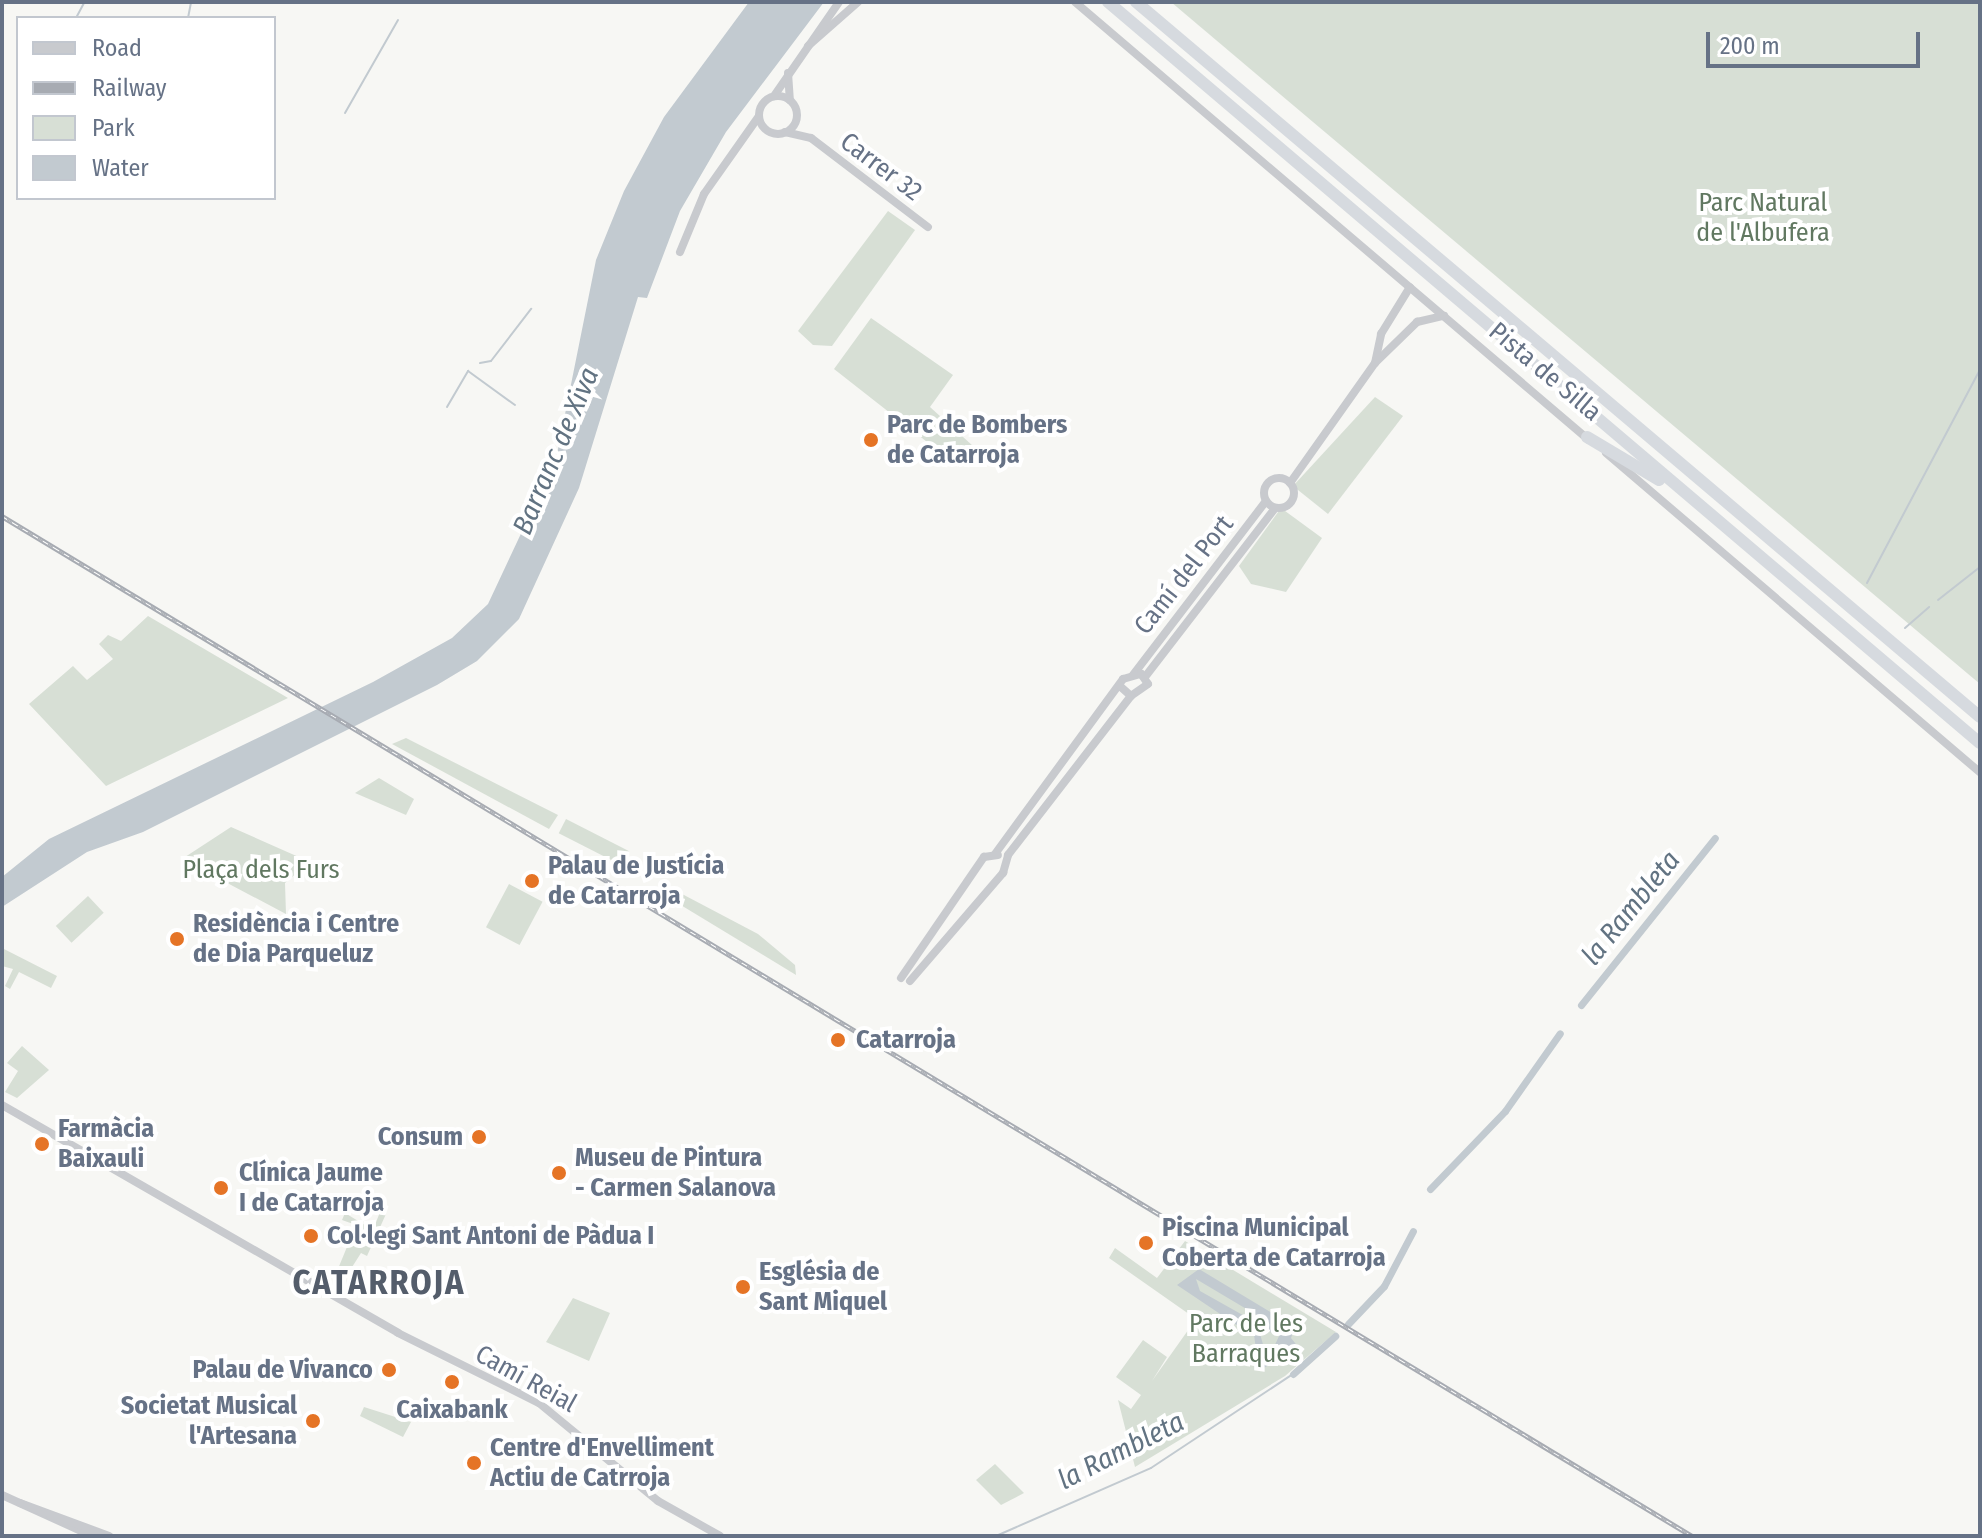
<!DOCTYPE html>
<meta charset="utf-8">
<style>
body{margin:0}
#map{position:relative;width:1982px;height:1538px;overflow:hidden;background:#f7f7f4;font-family:"Fira Sans Condensed",sans-serif}
div>[style]{position:absolute}
.green>*{inset:0;background:#d7dfd5;transform-origin:0 0}
.water>*{inset:0;background:#c2cad0}
.stream>*{height:2px;margin:-1px;padding:0 1px;transform-origin:1px;border-radius:1px;background:#c2cad0}
.canal>*{height:7px;margin:-3.5px;padding:0 3.5px;transform-origin:3.5px;border-radius:3.5px;background:#c2cad0}
.tertiary>*{height:8px;margin:-4px;padding:0 4px;transform-origin:4px;border-radius:4px;background:#c8cace}
.tertiary>.ring{margin:-4px;padding:0;box-sizing:content-box;background:none;border:8px solid #c8cace;border-radius:50%}
.motorway>*{height:12px;margin:-6px;padding:0 6px;transform-origin:6px;border-radius:6px;background:#d6dadf}
.rail>*{height:5px;margin-top:-2.5px;transform-origin:0;background:repeating-linear-gradient(90deg,#fff 0 6px,#a7abb2 0 12px);box-sizing:border-box;border-block:2px solid #a7abb2}
.dots>*{width:22px;height:22px;translate:-50% -50%;box-sizing:border-box;border:4px solid #fff;border-radius:50%}
span{translate:-50% -50%;white-space:nowrap;text-align:center;line-height:1.15;-webkit-text-stroke:8px #fff;paint-order:stroke}
.street-label{font-size:26px;color:#667286}
.park-label{font-size:26px;color:#617861}
.poi-label{font-size:26px;color:#667286;font-weight:700}
.left{translate:0 -50%;text-align:left}
.right{translate:-100% -50%;text-align:right}
.water-label{font-size:28px;color:#627382;font-style:italic}
.district-label{font-size:34px;color:#545d6b;font-weight:700;letter-spacing:2px}
.frame{position:absolute;inset:0;border:4px solid #667286;pointer-events:none}
.legend{position:absolute;left:16px;top:16px;width:260px;height:184px;box-sizing:border-box;background:#fff;border:2px solid #c2c7cf;margin:0;padding:10px 14px;list-style:none;font-size:24px;color:#667286}
.legend li{display:flex;align-items:center;gap:16px;height:40px}
.legend b{width:40px;border:2px solid #c2c7cf}
.scale{position:absolute;left:1706px;top:32px;width:214px;height:36px;box-sizing:border-box;border:4px solid #667286;border-top:0;padding-left:10px;font-size:24px;line-height:28px;white-space:nowrap;color:#667286;-webkit-text-stroke:6px #fff;paint-order:stroke}
</style>
<div id="map">
<div class="green">
<i style="clip-path:polygon(1171px 2px,1980px 2px,1980px 684px,1268px 84px)"></i>
<i style="clip-path:polygon(888px 211px,915px 230px,832px 346px,813px 345px,798px 331px)"></i>
<i style="clip-path:polygon(871px 318px,953px 375px,930px 407px,973px 446px,959px 467px,834px 369px)"></i>
<i style="clip-path:polygon(1375px 397px,1403px 416px,1328px 514px,1293px 486px)"></i>
<i style="clip-path:polygon(1281px 508px,1322px 538px,1286px 592px,1251px 584px,1239px 566px)"></i>
<i style="clip-path:polygon(148px 616px,288px 698px,106px 786px,29px 704px,73px 666px,87px 680px,113px 659px,99px 644px,108px 635px,121px 641px)"></i>
<i style="clip-path:polygon(406px 738px,558px 815px,549px 829px,392px 744px)"></i>
<i style="clip-path:polygon(379px 778px,414px 799px,406px 815px,355px 793px)"></i>
<i style="left:566px;top:819px;width:71px;height:16px;rotate:27deg"></i>
<i style="clip-path:polygon(231px 827px,310px 862px,285px 883px,286px 914px,182px 859px)"></i>
<i style="left:509px;top:884px;width:38px;height:49px;rotate:28deg"></i>
<i style="clip-path:polygon(665px 885px,758px 934px,795px 965px,796px 975px,656px 890px)"></i>
<i style="left:88px;top:896px;width:23px;height:44px;rotate:47deg"></i>
<i style="clip-path:polygon(2px 948px,57px 976px,51px 988px,19px 972px,10px 989px,5px 986px,13px 969px,2px 966px)"></i>
<i style="clip-path:polygon(22px 1046px,49px 1070px,17px 1098px,5px 1092px,18px 1071px,7px 1063px)"></i>
<i style="clip-path:polygon(380px 1212px,386px 1214px,367px 1256px,361px 1253px,340px 1286px,333px 1281px,356px 1225px,342px 1220px,345px 1213px,373px 1230px)"></i>
<i style="clip-path:polygon(1185px 1241px,1336px 1332px,1285px 1376px,1135px 1467px,1118px 1400px,1131px 1409px,1141px 1395px,1116px 1377px,1143px 1340px,1167px 1357px,1152px 1381px,1196px 1319px,1109px 1258px,1115px 1248px,1157px 1278px)"></i>
<i style="clip-path:polygon(573px 1298px,610px 1313px,589px 1361px,546px 1342px)"></i>
<i style="clip-path:polygon(364px 1407px,411px 1422px,403px 1437px,360px 1416px)"></i>
<i style="clip-path:polygon(995px 1464px,1024px 1493px,1001px 1505px,976px 1480px)"></i>
</div>
<div class="water">
<i style="clip-path:polygon(749px 2px,824px 2px,726px 132px,680px 211px,647px 298px,638px 297px,579px 488px,519px 619px,477px 661px,437px 685px,143px 832px,87px 852px,2px 907px,2px 877px,49px 839px,373px 682px,452px 638px,488px 604px,556px 459px,596px 260px,624px 191px,664px 117px)"></i>
<i style="clip-path:polygon(evenodd,1199px 1269px,1295px 1327px,1291px 1338px,1299px 1348px,1262px 1369px,1251px 1358px,1257px 1356px,1253px 1328px,1241px 1328px,1177px 1285px,1199px 1269px,1196px 1279px,1265px 1320px,1271px 1333px,1280px 1334px,1273px 1349px,1264px 1348px,1257px 1323px,1200px 1291px,1196px 1279px)"></i>
</div>
<div class="stream">
<i style="left:76px;top:18px;width:17px;rotate:-62deg"></i>
<i style="left:188px;top:18px;width:16px;rotate:-79deg"></i>
<i style="left:345px;top:113px;width:107px;rotate:-60.3deg"></i>
<i style="left:480px;top:363px;width:11px;rotate:-10deg"></i>
<i style="left:491px;top:361px;width:66px;rotate:-52.4deg"></i>
<i style="left:468px;top:371px;width:58px;rotate:35.9deg"></i>
<i style="left:447px;top:407px;width:42px;rotate:-59.7deg"></i>
<i style="left:1867px;top:583px;width:241px;rotate:-62.1deg"></i>
<i style="left:1938px;top:600px;width:53px;rotate:-38.2deg"></i>
<i style="left:1905px;top:628px;width:32px;rotate:-41deg"></i>
<i style="left:996px;top:1536px;width:169px;rotate:-23.7deg"></i>
<i style="left:1151px;top:1468px;width:170px;rotate:-33.5deg"></i>
</div>
<div class="canal">
<i style="left:1581px;top:1005px;width:214px;rotate:-51.3deg"></i>
<i style="left:1430px;top:1189px;width:108px;rotate:-46.1deg"></i>
<i style="left:1505px;top:1111px;width:95px;rotate:-54.8deg"></i>
<i style="left:1348px;top:1324px;width:52px;rotate:-46.5deg"></i>
<i style="left:1384px;top:1286px;width:62px;rotate:-62.2deg"></i>
<i style="left:1293px;top:1374px;width:57px;rotate:-42.1deg"></i>
</div>
<div class="tertiary">
<i style="left:1075px;top:2px;width:675px;rotate:40.44deg"></i>
<i style="left:808px;top:46px;width:67px;rotate:-41.3deg"></i>
<i style="left:788px;top:73px;width:27px;rotate:86deg"></i>
<i class="ring" style="left:759px;top:96px;width:30px;height:30px"></i>
<i style="left:774px;top:96px;width:114px;rotate:-55.3deg"></i>
<i style="left:785px;top:132px;width:27px;rotate:13deg"></i>
<i style="left:811px;top:138px;width:147px;rotate:37.3deg"></i>
<i style="left:680px;top:252px;width:63px;rotate:-67.5deg"></i>
<i style="left:704px;top:194px;width:95px;rotate:-54.8deg"></i>
<i style="left:1375px;top:363px;width:30px;rotate:-78deg"></i>
<i style="left:1381px;top:334px;width:55px;rotate:-58.3deg"></i>
<i style="left:1606px;top:453px;width:492px;rotate:40.5deg"></i>
<i class="ring" style="left:1264px;top:478px;width:22px;height:22px"></i>
<i style="left:1290px;top:483px;width:147px;rotate:-54.7deg"></i>
<i style="left:1375px;top:363px;width:59px;rotate:-44.3deg"></i>
<i style="left:1417px;top:322px;width:28px;rotate:-13deg"></i>
<i style="left:1133px;top:675px;width:219px;rotate:-52.6deg"></i>
<i style="left:1145px;top:677px;width:213px;rotate:-52.4deg"></i>
<i style="left:995px;top:854px;width:217px;rotate:-53.8deg"></i>
<i style="left:1123px;top:679px;width:19px;rotate:-16deg"></i>
<i style="left:1141px;top:674px;width:12px;rotate:55deg"></i>
<i style="left:1148px;top:684px;width:21px;rotate:145deg"></i>
<i style="left:1131px;top:696px;width:15px;rotate:-138deg"></i>
<i style="left:901px;top:978px;width:147px;rotate:-55.6deg"></i>
<i style="left:984px;top:857px;width:14px;rotate:-8deg"></i>
<i style="left:910px;top:981px;width:143px;rotate:-49.3deg"></i>
<i style="left:1003px;top:873px;width:19px;rotate:-74deg"></i>
<i style="left:1008px;top:855px;width:201px;rotate:-52.3deg"></i>
<i style="left:2px;top:1105px;width:457px;rotate:29.9deg"></i>
<i style="left:398px;top:1333px;width:157px;rotate:26.4deg"></i>
<i style="left:539px;top:1403px;width:154px;rotate:39.5deg"></i>
<i style="left:658px;top:1501px;width:71px;rotate:29.4deg"></i>
<i style="left:2px;top:1495px;width:99px;rotate:24.5deg"></i>
<i style="left:20px;top:1503px;width:95px;rotate:20.3deg"></i>
</div>
<div class="motorway">
<i style="left:1108px;top:2px;width:1144px;rotate:40.36deg"></i>
<i style="left:1136px;top:2px;width:1106px;rotate:40.27deg"></i>
<i style="left:1587px;top:437px;width:84px;rotate:30.8deg"></i>
</div>
<div class="rail">
<i style="left:2px;top:516px;width:1974px;rotate:31.11deg"></i>
</div>
<div class="dots">
<i style="left:871px;top:440px;background:#e57426"></i>
<i style="left:532px;top:881px;background:#e57426"></i>
<i style="left:177px;top:939px;background:#e57426"></i>
<i style="left:838px;top:1040px;background:#e57426"></i>
<i style="left:479px;top:1137px;background:#e57426"></i>
<i style="left:42px;top:1144px;background:#e57426"></i>
<i style="left:559px;top:1173px;background:#e57426"></i>
<i style="left:221px;top:1188px;background:#e57426"></i>
<i style="left:311px;top:1236px;background:#e57426"></i>
<i style="left:1146px;top:1243px;background:#e57426"></i>
<i style="left:743px;top:1287px;background:#e57426"></i>
<i style="left:389px;top:1370px;background:#e57426"></i>
<i style="left:452px;top:1382px;background:#e57426"></i>
<i style="left:313px;top:1421px;background:#e57426"></i>
<i style="left:474px;top:1463px;background:#e57426"></i>
</div>
<div class="street-label">
<span style="left:881px;top:167px;rotate:37deg">Carrer 32</span>
<span style="left:1545px;top:372px;rotate:40deg">Pista de Silla</span>
<span style="left:1184px;top:575px;rotate:-52deg">Camí del Port</span>
<span style="left:526px;top:1379px;rotate:29deg">Camí Reial</span>
</div>
<div class="park-label">
<span style="left:1763px;top:218px">Parc Natural<br>de l'Albufera</span>
<span style="left:261px;top:870px">Plaça dels Furs</span>
<span style="left:1246px;top:1339px">Parc de les<br>Barraques</span>
</div>
<div class="poi-label">
<span class="left" style="left:887px;top:440px">Parc de Bombers<br>de Catarroja</span>
<span class="left" style="left:548px;top:881px">Palau de Justícia<br>de Catarroja</span>
<span class="left" style="left:193px;top:939px">Residència i Centre<br>de Dia Parqueluz</span>
<span class="left" style="left:856px;top:1040px">Catarroja</span>
<span class="left" style="left:58px;top:1144px">Farmàcia<br>Baixauli</span>
<span class="right" style="left:463px;top:1137px">Consum</span>
<span class="left" style="left:575px;top:1173px">Museu de Pintura<br>- Carmen Salanova</span>
<span class="left" style="left:239px;top:1188px">Clínica Jaume<br>I de Catarroja</span>
<span class="left" style="left:1162px;top:1243px">Piscina Municipal<br>Coberta de Catarroja</span>
<span class="left" style="left:327px;top:1236px">Col·legi Sant Antoni de Pàdua I</span>
<span class="left" style="left:759px;top:1287px">Església de<br>Sant Miquel</span>
<span class="right" style="left:373px;top:1370px">Palau de Vivanco</span>
<span class="right" style="left:297px;top:1421px">Societat Musical<br>l'Artesana</span>
<span style="left:452px;top:1410px">Caixabank</span>
<span class="left" style="left:490px;top:1463px">Centre d'Envelliment<br>Actiu de Catrroja</span>
</div>
<div class="water-label">
<span style="left:556px;top:451px;rotate:-67deg">Barranc de Xiva</span>
<span style="left:1631px;top:908px;rotate:-51deg">la Rambleta</span>
<span style="left:1121px;top:1451px;rotate:-27deg">la Rambleta</span>
</div>
<div class="district-label">
<span style="left:379px;top:1283px">CATARROJA</span>
</div>
<div class="frame"></div>
<ul class="legend">
<li><b style="height:10px;background:#c8cace"></b>Road</li>
<li><b style="height:10px;background:#a7abb2"></b>Railway</li>
<li><b style="height:22px;background:#d7dfd5"></b>Park</li>
<li><b style="height:22px;background:#c2cad0"></b>Water</li>
</ul>
<div class="scale">200 m</div>
</div>
